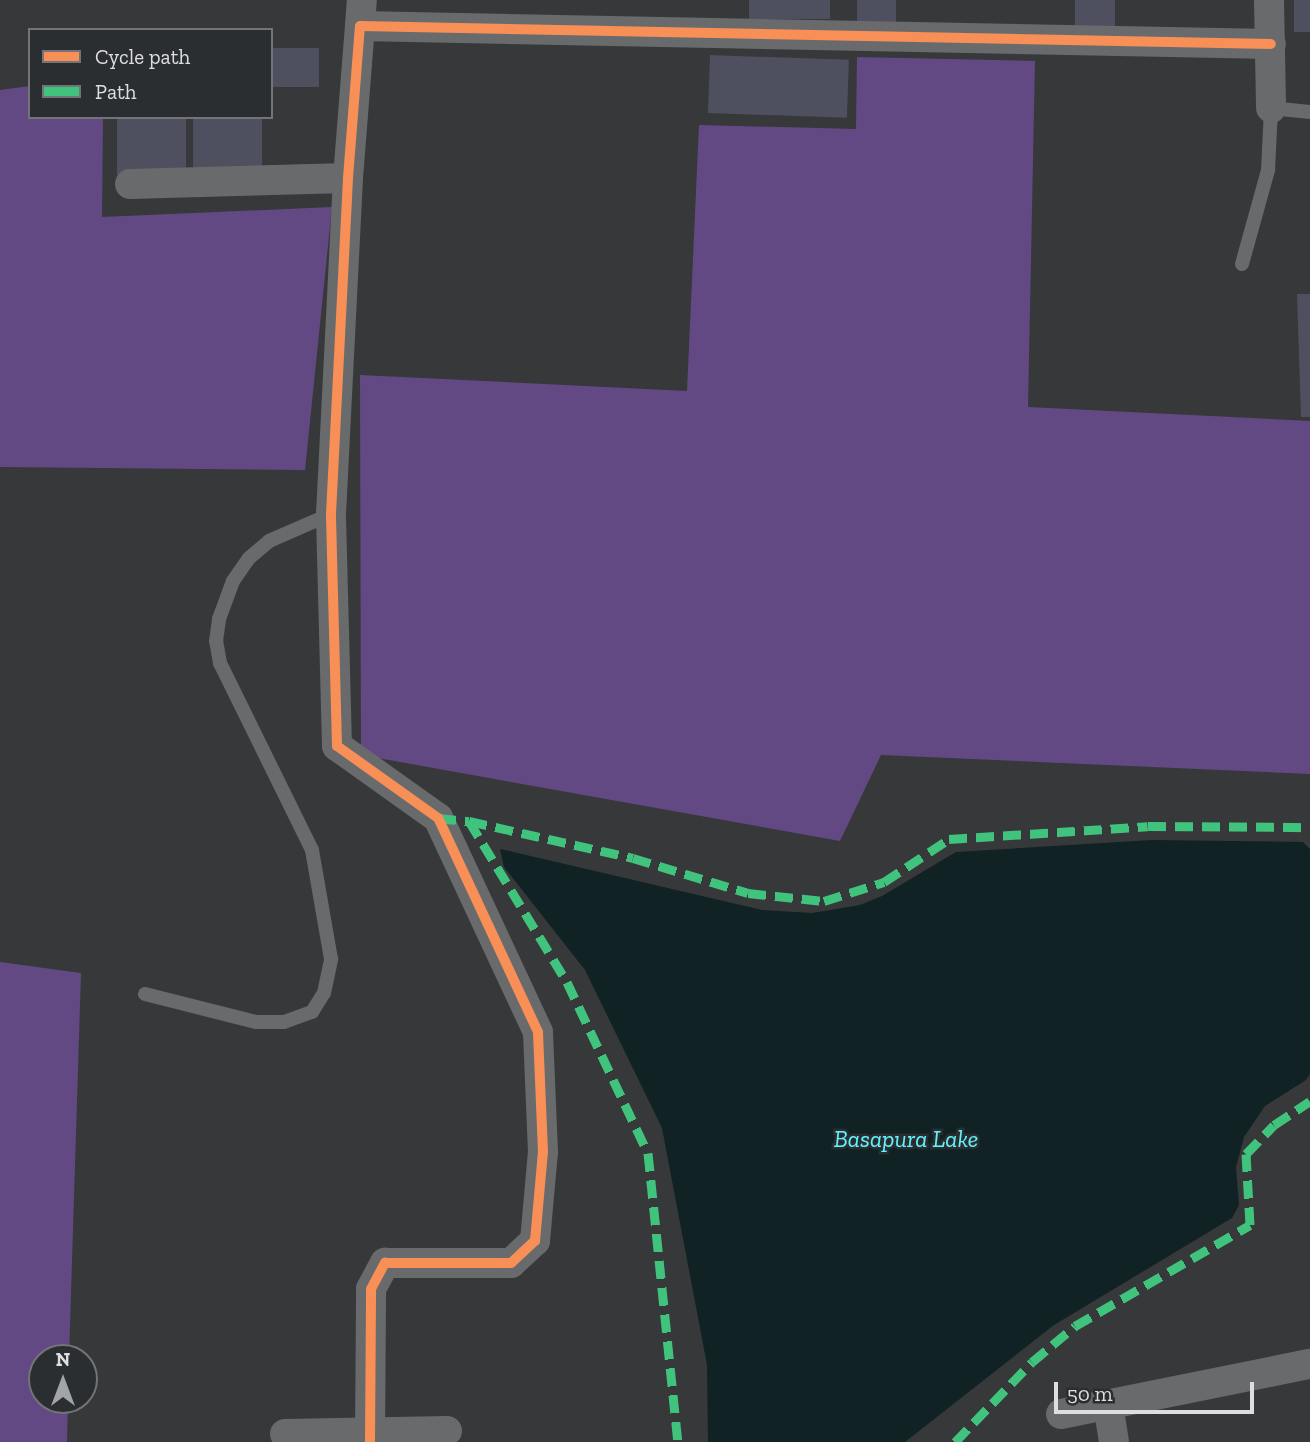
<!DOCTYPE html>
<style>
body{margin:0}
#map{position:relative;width:1310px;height:1442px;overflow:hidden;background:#37383a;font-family:"Zilla Slab",serif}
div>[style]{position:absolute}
.green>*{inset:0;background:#634984}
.water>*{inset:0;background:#102223}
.building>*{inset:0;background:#4e505f;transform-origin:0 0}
.lane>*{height:14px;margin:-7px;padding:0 7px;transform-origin:7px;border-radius:7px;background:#696a6c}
.street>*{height:30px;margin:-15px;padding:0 15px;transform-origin:15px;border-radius:15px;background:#696a6c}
.quiet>*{height:9px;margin-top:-4.5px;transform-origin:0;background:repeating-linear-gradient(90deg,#40c37c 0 18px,transparent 0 27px)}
.cycleway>*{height:10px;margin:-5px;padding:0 5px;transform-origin:5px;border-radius:5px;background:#f78f57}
span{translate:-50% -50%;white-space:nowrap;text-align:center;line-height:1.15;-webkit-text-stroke:5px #2b2e31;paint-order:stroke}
.water-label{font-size:24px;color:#61f4fe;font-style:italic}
.legend{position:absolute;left:28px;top:28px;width:245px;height:91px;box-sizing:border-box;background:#2b2e31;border:2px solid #727477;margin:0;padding:9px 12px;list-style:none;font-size:21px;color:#dddee0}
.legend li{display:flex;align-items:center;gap:14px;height:35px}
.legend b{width:35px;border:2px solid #727477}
.north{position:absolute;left:28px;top:1344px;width:70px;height:70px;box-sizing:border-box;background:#2b2e31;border:2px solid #727477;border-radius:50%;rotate:0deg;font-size:19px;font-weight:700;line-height:28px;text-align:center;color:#dddee0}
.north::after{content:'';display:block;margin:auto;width:24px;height:32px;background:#a3a4a6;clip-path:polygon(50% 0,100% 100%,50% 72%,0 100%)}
.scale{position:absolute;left:1054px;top:1382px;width:200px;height:32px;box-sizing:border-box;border:4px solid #dddee0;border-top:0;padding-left:9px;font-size:21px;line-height:24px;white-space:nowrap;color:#dddee0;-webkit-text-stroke:5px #2b2e31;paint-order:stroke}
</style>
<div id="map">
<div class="green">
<i style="clip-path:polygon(857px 57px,1035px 61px,1028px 407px,1310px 421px,1310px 774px,881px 755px,840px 841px,361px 755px,360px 375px,687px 391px,699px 125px,856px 129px)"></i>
<i style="clip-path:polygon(30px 86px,30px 117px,103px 117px,102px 217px,332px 207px,305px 470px,0 467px,0 90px)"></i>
<i style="clip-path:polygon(0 962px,81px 973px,69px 1358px,42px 1358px,42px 1400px,68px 1400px,67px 1442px,0 1442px)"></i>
</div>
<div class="water">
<i style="clip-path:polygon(1152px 840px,1303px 842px,1310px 849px,1310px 1074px,1306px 1080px,1265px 1106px,1244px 1137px,1236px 1167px,1239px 1205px,1232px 1218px,1054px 1325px,905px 1442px,708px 1442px,707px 1365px,662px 1128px,585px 970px,504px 867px,500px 849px,762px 910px,812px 913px,860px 905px,882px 896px,956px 852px)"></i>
</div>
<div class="building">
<i style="left:749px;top:0;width:81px;height:19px"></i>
<i style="left:857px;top:0;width:39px;height:24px"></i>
<i style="left:1075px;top:0;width:40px;height:34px"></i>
<i style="left:1294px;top:0;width:16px;height:32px"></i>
<i style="left:271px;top:48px;width:48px;height:39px"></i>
<i style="left:710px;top:55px;width:139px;height:58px;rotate:2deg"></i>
<i style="left:117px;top:117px;width:69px;height:58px"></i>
<i style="left:193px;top:117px;width:69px;height:54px"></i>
<i style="clip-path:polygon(1297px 294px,1310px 294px,1310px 417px,1301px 417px)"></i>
</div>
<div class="lane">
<i style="left:1242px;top:264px;width:98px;rotate:-74.5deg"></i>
<i style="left:1268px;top:170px;width:62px;rotate:-87.2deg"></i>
<i style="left:1271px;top:108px;width:39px;rotate:6deg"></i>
<i style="left:145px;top:994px;width:114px;rotate:14.2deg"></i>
<i style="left:256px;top:1022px;width:28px"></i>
<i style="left:284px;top:1022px;width:30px;rotate:-20deg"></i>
<i style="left:312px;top:1012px;width:22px;rotate:-58deg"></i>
<i style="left:324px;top:993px;width:35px;rotate:-78deg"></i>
<i style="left:331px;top:959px;width:111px;rotate:-99.9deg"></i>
<i style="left:312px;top:850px;width:208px;rotate:-116.2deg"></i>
<i style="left:220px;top:663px;width:22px;rotate:-100deg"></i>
<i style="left:216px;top:641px;width:22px;rotate:-82deg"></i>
<i style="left:219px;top:619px;width:40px;rotate:-69.8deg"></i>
<i style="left:233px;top:581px;width:28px;rotate:-55deg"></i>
<i style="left:249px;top:558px;width:26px;rotate:-40deg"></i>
<i style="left:269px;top:541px;width:68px;rotate:-23.5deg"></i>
</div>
<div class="street">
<i style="left:1269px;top:0;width:108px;rotate:88.9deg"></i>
<i style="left:360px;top:26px;width:26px;rotate:-86deg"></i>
<i style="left:130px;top:184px;width:218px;rotate:-1.6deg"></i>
<i style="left:1108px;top:1404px;width:38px;rotate:81deg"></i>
<i style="left:1061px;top:1414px;width:254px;rotate:-11.4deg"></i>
<i style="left:285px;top:1434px;width:162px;rotate:-1.1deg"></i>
<i style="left:370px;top:1442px;width:153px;rotate:-89.6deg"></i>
<i style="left:371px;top:1289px;width:30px;rotate:-62deg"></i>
<i style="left:385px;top:1263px;width:126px"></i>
<i style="left:511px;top:1263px;width:33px;rotate:-43deg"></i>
<i style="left:535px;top:1241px;width:89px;rotate:-84.9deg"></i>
<i style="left:543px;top:1152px;width:120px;rotate:-92.4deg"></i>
<i style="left:538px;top:1032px;width:236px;rotate:-115deg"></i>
<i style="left:438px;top:818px;width:124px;rotate:-144.5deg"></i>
<i style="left:337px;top:746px;width:232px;rotate:-91.5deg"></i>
<i style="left:331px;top:514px;width:336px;rotate:-87.1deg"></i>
<i style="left:348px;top:178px;width:152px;rotate:-85.5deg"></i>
<i style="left:360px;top:26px;width:911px;rotate:1.13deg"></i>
</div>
<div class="quiet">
<i style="left:438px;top:818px;width:31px;rotate:6deg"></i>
<i style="left:469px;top:821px;width:168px;rotate:12.7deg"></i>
<i style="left:633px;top:858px;width:120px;rotate:16.9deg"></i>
<i style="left:748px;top:893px;width:76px;rotate:6deg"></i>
<i style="left:824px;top:901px;width:63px;rotate:-17.6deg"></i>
<i style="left:884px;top:882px;width:78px;rotate:-33.5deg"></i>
<i style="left:949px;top:839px;width:199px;rotate:-3.7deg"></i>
<i style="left:1148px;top:826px;width:162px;rotate:0.4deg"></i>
<i style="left:469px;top:821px;width:188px;rotate:58.7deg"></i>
<i style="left:567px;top:982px;width:189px;rotate:64.7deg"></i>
<i style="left:648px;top:1153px;width:291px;rotate:84.1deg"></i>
<i style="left:955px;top:1442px;width:111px;rotate:-46.1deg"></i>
<i style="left:1032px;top:1362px;width:56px;rotate:-39.9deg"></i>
<i style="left:1075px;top:1326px;width:202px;rotate:-30deg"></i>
<i style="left:1250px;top:1225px;width:71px;rotate:-93.2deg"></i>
<i style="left:1246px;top:1154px;width:40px;rotate:-46deg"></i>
<i style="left:1274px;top:1125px;width:43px;rotate:-33.7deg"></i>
</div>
<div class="cycleway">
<i style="left:370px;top:1442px;width:153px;rotate:-89.6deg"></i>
<i style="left:371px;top:1289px;width:30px;rotate:-62deg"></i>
<i style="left:385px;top:1263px;width:126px"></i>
<i style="left:511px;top:1263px;width:33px;rotate:-43deg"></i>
<i style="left:535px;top:1241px;width:89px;rotate:-84.9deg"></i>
<i style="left:543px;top:1152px;width:120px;rotate:-92.4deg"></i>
<i style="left:538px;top:1032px;width:236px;rotate:-115deg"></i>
<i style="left:438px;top:818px;width:124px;rotate:-144.5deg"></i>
<i style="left:337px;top:746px;width:232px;rotate:-91.5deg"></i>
<i style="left:331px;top:514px;width:336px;rotate:-87.1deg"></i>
<i style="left:348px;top:178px;width:152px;rotate:-85.5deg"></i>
<i style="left:360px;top:26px;width:911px;rotate:1.13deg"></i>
</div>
<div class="water-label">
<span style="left:906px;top:1139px">Basapura Lake</span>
</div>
<ul class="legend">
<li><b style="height:9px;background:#f78f57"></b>Cycle path</li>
<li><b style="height:9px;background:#40c37c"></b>Path</li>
</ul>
<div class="north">N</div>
<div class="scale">50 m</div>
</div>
